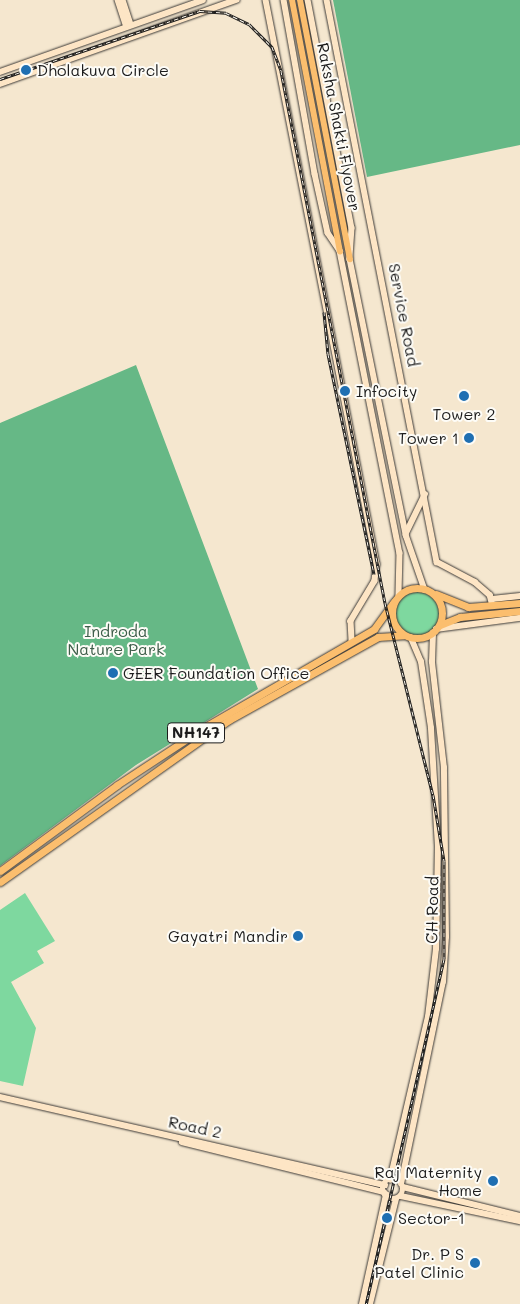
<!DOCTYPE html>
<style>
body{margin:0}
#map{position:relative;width:520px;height:1304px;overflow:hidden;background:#f5e7cf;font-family:Mali,sans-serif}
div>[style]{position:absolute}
.green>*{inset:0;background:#7ed89f}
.round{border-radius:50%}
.forest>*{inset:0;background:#66b886}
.roads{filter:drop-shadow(0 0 1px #3d3a37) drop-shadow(0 0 1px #3d3a37)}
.secondary>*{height:5.5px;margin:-2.75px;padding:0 2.75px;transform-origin:2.75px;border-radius:2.75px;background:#fde5c5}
.secondary>.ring{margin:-2.75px;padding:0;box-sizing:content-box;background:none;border:5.5px solid #fde5c5;border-radius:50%}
.primary>*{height:6px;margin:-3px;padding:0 3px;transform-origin:3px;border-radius:3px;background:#fbbe6e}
.highway>*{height:7px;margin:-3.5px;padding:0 3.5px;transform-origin:3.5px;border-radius:3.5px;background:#fbbe6e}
.highway>.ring{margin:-3.5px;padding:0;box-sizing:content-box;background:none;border:7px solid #fbbe6e;border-radius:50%}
.rail>*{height:3px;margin-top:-1.5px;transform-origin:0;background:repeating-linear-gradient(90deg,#fdfcf7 0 4px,#1c1c1c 0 8px);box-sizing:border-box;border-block:1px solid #1c1c1c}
.dots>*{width:14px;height:14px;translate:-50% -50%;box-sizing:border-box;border:2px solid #fdfcf7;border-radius:50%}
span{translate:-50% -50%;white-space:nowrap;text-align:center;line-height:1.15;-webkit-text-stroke:4px #fdfcf7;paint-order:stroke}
.shield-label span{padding:1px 4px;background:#fdfcf7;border:1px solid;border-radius:4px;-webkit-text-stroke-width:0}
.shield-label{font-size:15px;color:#1c1c1c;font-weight:700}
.poi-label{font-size:16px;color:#1c1c1c}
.left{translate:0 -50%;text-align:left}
.right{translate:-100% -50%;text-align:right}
.street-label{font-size:16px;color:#1c1c1c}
.park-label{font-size:16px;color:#3e5e4a}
</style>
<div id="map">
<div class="green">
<i class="round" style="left:395px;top:592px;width:44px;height:44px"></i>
<i style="clip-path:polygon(25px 893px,55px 941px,37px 951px,44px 963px,11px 982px,36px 1028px,23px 1086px,0 1081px,0 910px)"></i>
</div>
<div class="forest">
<i style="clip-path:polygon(333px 0,520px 0,520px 145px,367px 177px)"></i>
<i style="clip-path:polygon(136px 365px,258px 689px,136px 765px,0 866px,0 423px)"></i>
</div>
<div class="roads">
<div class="secondary">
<i style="left:118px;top:0;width:28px;rotate:72deg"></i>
<i style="left:123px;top:0;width:26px;rotate:72deg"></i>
<i style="left:266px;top:0;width:575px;rotate:78.87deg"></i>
<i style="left:377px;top:564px;width:17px;rotate:97deg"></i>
<i style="left:375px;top:581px;width:47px;rotate:121deg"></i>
<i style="left:351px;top:621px;width:20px;rotate:87deg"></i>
<i style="left:284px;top:0;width:177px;rotate:79.9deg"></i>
<i style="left:315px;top:174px;width:60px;rotate:77.6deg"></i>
<i style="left:328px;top:233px;width:22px;rotate:56deg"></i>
<i style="left:340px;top:251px;width:308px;rotate:78.8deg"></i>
<i style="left:400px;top:553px;width:42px;rotate:91.4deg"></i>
<i style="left:308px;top:0;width:232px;rotate:79.1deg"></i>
<i style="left:352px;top:228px;width:31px;rotate:94deg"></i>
<i style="left:350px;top:259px;width:282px;rotate:78.5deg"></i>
<i style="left:406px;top:535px;width:58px;rotate:70.9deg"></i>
<i style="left:327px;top:0;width:573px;rotate:78.93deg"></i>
<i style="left:437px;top:562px;width:43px;rotate:27.8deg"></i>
<i style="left:475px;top:582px;width:20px;rotate:41deg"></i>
<i style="left:490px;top:595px;width:11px;rotate:75deg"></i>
<i style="left:0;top:72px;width:215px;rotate:-19.5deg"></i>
<i style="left:0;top:84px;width:251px;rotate:-19.6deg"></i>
<i style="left:406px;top:533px;width:43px;rotate:-64deg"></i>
<i style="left:492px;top:599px;width:28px;rotate:-6deg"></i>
<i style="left:436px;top:629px;width:85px;rotate:-7.5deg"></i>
<i style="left:0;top:1097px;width:395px;rotate:12.9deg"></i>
<i style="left:182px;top:1142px;width:208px;rotate:13.9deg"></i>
<i class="ring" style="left:383px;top:1179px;width:14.5px;height:14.5px"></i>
<i style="left:390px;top:1180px;width:167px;rotate:-76.9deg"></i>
<i style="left:428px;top:1017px;width:68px;rotate:-83.3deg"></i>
<i style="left:436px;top:949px;width:102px;rotate:-88.9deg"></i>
<i style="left:438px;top:847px;width:119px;rotate:-93.4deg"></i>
<i style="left:431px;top:728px;width:67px;rotate:-98.6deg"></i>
<i style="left:421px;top:662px;width:26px;rotate:-113deg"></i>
<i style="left:401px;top:1184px;width:206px;rotate:-78.3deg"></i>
<i style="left:443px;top:982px;width:45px;rotate:-86.2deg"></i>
<i style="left:446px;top:937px;width:169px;rotate:-90.7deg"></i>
<i style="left:444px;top:768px;width:107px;rotate:-96.5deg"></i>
<i style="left:432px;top:662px;width:29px;rotate:-88deg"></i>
<i style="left:403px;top:1187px;width:121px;rotate:13.9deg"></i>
<i style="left:401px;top:1196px;width:122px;rotate:11.9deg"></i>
<i style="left:362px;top:1304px;width:112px;rotate:-77.6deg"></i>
<i style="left:370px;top:1304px;width:108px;rotate:-76.1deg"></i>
</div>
<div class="primary">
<i style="left:292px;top:0;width:256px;rotate:79.2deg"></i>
<i style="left:300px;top:0;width:264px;rotate:79.1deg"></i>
</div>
<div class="highway">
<i class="ring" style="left:392px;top:588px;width:43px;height:43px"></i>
<i style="left:436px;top:594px;width:35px;rotate:22deg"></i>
<i style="left:468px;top:607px;width:52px;rotate:-4.4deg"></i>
<i style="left:440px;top:625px;width:22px;rotate:-22deg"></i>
<i style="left:460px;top:617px;width:60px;rotate:-5.7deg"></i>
<i style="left:0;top:871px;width:145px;rotate:-36.3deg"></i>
<i style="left:117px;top:785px;width:109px;rotate:-33.4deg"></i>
<i style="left:208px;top:725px;width:192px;rotate:-30deg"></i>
<i style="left:374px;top:629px;width:34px;rotate:-54deg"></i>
<i style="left:0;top:882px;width:281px;rotate:-35.3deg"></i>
<i style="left:229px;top:720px;width:171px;rotate:-29.1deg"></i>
<i style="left:378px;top:637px;width:26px;rotate:-4deg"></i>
</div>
</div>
<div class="rail">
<i style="left:0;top:79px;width:211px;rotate:-18.8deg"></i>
<i style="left:200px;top:11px;width:26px;rotate:4deg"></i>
<i style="left:226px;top:13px;width:25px;rotate:26deg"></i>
<i style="left:249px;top:24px;width:33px;rotate:45deg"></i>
<i style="left:272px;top:47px;width:26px;rotate:69deg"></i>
<i style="left:281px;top:71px;width:542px;rotate:78.94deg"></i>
<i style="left:385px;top:603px;width:198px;rotate:76deg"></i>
<i style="left:433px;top:795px;width:67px;rotate:80.5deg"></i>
<i style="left:444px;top:861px;width:98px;rotate:90deg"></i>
<i style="left:444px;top:959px;width:354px;rotate:102.7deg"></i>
<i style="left:324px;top:312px;width:42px;rotate:84.6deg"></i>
<i style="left:328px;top:354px;width:225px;rotate:78.2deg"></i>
</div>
<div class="dots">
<i style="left:26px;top:70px;background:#1f6fb2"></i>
<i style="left:345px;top:391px;background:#1f6fb2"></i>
<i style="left:464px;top:396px;background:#1f6fb2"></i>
<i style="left:469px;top:438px;background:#1f6fb2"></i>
<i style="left:113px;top:673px;background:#1f6fb2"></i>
<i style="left:298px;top:936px;background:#1f6fb2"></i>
<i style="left:493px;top:1181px;background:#1f6fb2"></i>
<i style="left:387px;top:1218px;background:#1f6fb2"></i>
<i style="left:475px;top:1263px;background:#1f6fb2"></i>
</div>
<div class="shield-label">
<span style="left:196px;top:733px">NH147</span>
</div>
<div class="poi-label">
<span class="left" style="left:37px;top:70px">Dholakuva Circle</span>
<span class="left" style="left:356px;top:391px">Infocity</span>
<span style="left:464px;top:414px">Tower 2</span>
<span class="right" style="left:459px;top:438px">Tower 1</span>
<span class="left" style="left:123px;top:673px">GEER Foundation Office</span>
<span class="right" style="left:288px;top:936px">Gayatri Mandir</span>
<span class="right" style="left:482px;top:1181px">Raj Maternity<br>Home</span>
<span class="left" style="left:398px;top:1218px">Sector-1</span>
<span class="right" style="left:464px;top:1263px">Dr. P S<br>Patel Clinic</span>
</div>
<div class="street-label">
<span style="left:339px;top:127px;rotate:79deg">Raksha Shakti Flyover</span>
<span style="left:404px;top:315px;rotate:79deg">Service Road</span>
<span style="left:432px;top:910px;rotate:-89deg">CH Road</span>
<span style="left:195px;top:1127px;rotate:12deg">Road 2</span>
</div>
<div class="park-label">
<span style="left:116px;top:640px">Indroda<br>Nature Park</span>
</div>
</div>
